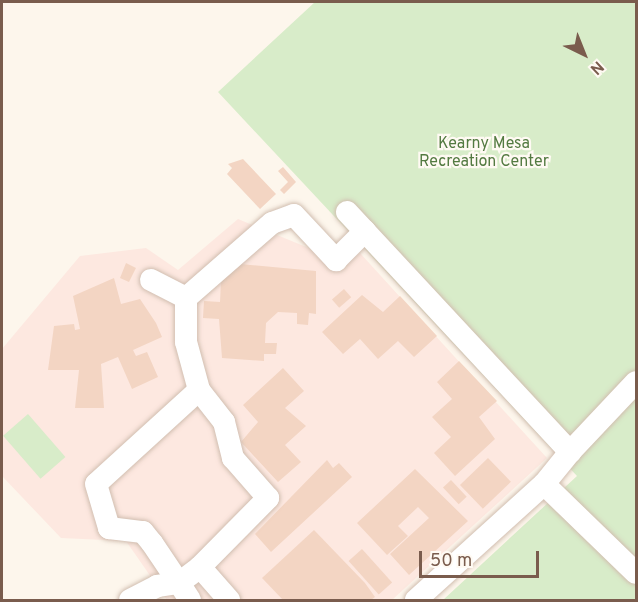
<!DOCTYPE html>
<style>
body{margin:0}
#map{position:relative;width:638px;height:602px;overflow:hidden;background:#fdf6ec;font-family:Overpass,sans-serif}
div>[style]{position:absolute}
.commercial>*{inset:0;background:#fde8e0}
.green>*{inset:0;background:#d8ecc9;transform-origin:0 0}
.building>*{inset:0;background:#f3d5c3;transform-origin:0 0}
.roads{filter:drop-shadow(0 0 2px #d1beb0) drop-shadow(0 0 2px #d1beb0)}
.minor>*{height:22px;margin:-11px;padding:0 11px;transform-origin:11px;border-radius:11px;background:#fff}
span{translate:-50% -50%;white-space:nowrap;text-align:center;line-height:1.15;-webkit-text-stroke:4.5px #fffaf3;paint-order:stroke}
.park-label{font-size:16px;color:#537a41}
.frame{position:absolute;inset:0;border:3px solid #7a5c4d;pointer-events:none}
.north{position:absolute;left:554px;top:24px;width:60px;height:60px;-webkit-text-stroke:4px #fffaf3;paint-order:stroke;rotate:137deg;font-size:16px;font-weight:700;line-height:24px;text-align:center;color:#7a5c4d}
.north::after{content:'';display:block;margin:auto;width:21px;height:27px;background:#7a5c4d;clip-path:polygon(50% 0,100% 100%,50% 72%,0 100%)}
.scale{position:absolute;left:419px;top:551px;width:120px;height:27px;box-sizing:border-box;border:3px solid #7a5c4d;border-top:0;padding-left:8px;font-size:18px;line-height:21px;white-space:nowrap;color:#7a5c4d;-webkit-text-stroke:4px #fffaf3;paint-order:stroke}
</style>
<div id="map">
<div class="commercial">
<i style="clip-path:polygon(238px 219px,311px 249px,336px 269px,360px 253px,547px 458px,392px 600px,167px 600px,126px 541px,61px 538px,2px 476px,2px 349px,80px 256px,146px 248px,178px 270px)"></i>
</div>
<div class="green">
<i style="clip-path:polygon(315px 2px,636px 2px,636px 600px,443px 600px,577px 476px,218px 92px)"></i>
<i style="left:28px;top:414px;width:57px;height:33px;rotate:49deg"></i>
</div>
<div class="building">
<i style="clip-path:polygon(243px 159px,276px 194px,260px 209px,227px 174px,232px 168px,228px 164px)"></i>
<i style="clip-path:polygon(283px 167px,296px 182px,284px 194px,280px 190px,288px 182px,278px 171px)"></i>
<i style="clip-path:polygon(126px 263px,136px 268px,129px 282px,120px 278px)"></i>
<i style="clip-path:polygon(240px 264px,316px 271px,316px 314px,309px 313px,308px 325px,297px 324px,297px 313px,278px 312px,266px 323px,265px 343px,277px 343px,276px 354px,264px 354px,264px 361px,222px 358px,219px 319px,203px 318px,204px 301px,220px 302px,221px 281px)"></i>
<i style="clip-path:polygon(114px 278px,121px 304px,140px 299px,156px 323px,162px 337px,133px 350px,136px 356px,147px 352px,158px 377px,132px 389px,118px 357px,101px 364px,104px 408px,75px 408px,79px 370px,48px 370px,54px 326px,74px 324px,75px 330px,80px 329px,73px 296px)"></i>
<i style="left:344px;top:289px;width:11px;height:16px;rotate:49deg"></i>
<i style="clip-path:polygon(362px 295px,383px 312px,400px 296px,437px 336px,414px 357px,398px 341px,378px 359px,360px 339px,343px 354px,322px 332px)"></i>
<i style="clip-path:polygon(459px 361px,497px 401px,479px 417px,495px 439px,455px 476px,434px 453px,451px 437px,432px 417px,452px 399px,437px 382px)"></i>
<i style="clip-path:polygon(283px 368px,304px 391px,285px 408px,306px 426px,285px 445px,301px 462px,278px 482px,241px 442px,258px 422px,243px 405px)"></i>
<i style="left:488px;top:458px;width:33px;height:39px;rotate:46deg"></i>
<i style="clip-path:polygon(327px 460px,333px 468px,339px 463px,352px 477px,271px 552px,255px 534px)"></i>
<i style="clip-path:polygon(415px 469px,468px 521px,409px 575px,390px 554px,429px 518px,418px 507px,398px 526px,408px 536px,387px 555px,357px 523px)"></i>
<i style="left:451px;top:480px;width:23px;height:11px;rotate:47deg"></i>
<i style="clip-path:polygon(314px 530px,365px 583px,375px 597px,371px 600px,283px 600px,262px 578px)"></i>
<i style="left:362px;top:549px;width:45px;height:18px;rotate:48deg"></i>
</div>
<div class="roads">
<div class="minor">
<i style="left:347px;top:212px;width:328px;rotate:47.1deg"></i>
<i style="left:570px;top:452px;width:41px;rotate:129.1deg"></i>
<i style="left:544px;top:484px;width:173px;rotate:137.8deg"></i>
<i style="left:151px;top:280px;width:39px;rotate:27deg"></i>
<i style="left:186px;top:298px;width:44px;rotate:90deg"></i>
<i style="left:186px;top:342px;width:50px;rotate:74.8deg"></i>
<i style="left:186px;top:298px;width:114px;rotate:-41.1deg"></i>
<i style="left:272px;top:223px;width:23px;rotate:-20deg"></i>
<i style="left:294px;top:215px;width:62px;rotate:47deg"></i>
<i style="left:336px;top:260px;width:41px;rotate:-45deg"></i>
<i style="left:570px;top:452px;width:96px;rotate:-46.7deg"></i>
<i style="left:544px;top:484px;width:128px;rotate:44.1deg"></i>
<i style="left:200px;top:567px;width:44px;rotate:48.7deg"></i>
<i style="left:130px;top:600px;width:30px;rotate:-27deg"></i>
<i style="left:157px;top:586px;width:22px;rotate:-8deg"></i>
<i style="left:179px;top:583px;width:26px;rotate:-37deg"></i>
<i style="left:200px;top:567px;width:97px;rotate:-45.4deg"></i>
<i style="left:268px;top:498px;width:53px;rotate:-131.2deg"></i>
<i style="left:233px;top:458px;width:37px;rotate:-104deg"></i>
<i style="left:224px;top:422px;width:41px;rotate:-128deg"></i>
<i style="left:199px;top:390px;width:139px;rotate:137.6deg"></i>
<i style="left:96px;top:484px;width:46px;rotate:73.5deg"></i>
<i style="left:109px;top:528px;width:34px;rotate:7deg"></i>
<i style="left:143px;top:532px;width:14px;rotate:51deg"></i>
<i style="left:152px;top:543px;width:48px;rotate:56deg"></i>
<i style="left:179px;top:583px;width:20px;rotate:57deg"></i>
</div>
</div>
<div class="park-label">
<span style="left:484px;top:153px">Kearny Mesa<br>Recreation Center</span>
</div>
<div class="frame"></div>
<div class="north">N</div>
<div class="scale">50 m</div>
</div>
